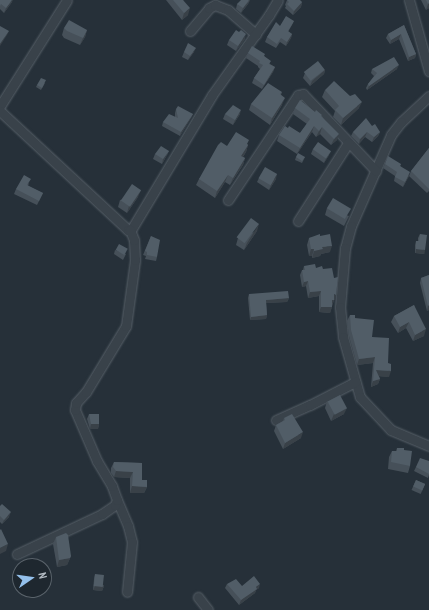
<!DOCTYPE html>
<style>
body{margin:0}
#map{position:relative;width:429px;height:610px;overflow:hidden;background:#263039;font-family:"PT Sans Narrow",sans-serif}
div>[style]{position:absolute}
.roads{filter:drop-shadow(0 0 1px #576068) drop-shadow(0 0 1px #576068)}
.minor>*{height:9px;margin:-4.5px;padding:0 4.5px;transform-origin:4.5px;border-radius:4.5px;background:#39424a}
.wall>*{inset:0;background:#465059;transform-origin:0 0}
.shaded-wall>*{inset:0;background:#394148;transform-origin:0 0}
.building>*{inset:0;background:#515d67;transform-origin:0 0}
span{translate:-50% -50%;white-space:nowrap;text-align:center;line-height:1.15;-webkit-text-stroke:3px #1e272f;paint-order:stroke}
.north{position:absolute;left:12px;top:558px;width:40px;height:40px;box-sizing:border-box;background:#1e272f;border:1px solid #5a636b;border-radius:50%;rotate:77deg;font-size:11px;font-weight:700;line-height:16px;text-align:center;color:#b5bdc5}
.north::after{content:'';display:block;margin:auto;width:14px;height:18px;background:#94c0eb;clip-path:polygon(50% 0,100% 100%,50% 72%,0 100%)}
</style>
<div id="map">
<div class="roads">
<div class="minor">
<i style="left:409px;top:0;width:74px;rotate:74.3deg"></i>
<i style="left:190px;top:31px;width:30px;rotate:-50deg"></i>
<i style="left:209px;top:8px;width:7px;rotate:-27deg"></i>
<i style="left:215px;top:5px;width:14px;rotate:21deg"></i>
<i style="left:228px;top:10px;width:37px;rotate:41deg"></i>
<i style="left:429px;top:96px;width:38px;rotate:137deg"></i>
<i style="left:401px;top:122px;width:16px;rotate:128deg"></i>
<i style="left:391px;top:135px;width:99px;rotate:113.7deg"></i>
<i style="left:351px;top:226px;width:23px;rotate:105deg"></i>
<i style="left:345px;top:248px;width:59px;rotate:94.8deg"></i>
<i style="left:340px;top:307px;width:30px;rotate:84deg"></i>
<i style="left:343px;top:337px;width:62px;rotate:74.2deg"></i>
<i style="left:360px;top:397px;width:45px;rotate:46.8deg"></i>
<i style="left:391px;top:430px;width:41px;rotate:22.8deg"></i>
<i style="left:0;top:106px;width:125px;rotate:-57.7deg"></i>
<i style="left:0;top:111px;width:175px;rotate:42.9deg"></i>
<i style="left:128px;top:230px;width:3px"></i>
<i style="left:131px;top:230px;width:157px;rotate:-59deg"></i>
<i style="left:212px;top:95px;width:98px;rotate:-54.5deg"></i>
<i style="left:269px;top:15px;width:17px;rotate:-59deg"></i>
<i style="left:228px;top:200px;width:126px;rotate:-56.3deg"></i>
<i style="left:298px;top:95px;width:5px;rotate:-11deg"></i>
<i style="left:303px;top:94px;width:106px;rotate:46.5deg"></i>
<i style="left:298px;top:221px;width:93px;rotate:-57.3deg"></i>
<i style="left:276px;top:420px;width:37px;rotate:-24deg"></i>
<i style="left:310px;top:405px;width:51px;rotate:-27.1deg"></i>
<i style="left:117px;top:500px;width:28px;rotate:67deg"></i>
<i style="left:128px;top:526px;width:16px;rotate:76deg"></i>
<i style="left:132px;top:542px;width:50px;rotate:95.7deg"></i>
<i style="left:17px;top:554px;width:94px;rotate:-25.2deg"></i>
<i style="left:102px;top:514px;width:16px;rotate:-35deg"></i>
<i style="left:115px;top:505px;width:5px;rotate:-68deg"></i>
<i style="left:117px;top:500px;width:15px;rotate:-110deg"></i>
<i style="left:112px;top:486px;width:29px;rotate:-121deg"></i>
<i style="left:97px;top:461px;width:56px;rotate:-113.3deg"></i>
<i style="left:75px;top:410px;width:7px;rotate:-82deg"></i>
<i style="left:76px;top:403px;width:15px;rotate:-48deg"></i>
<i style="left:86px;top:392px;width:77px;rotate:-58.8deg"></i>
<i style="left:126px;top:326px;width:67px;rotate:-82.2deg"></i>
<i style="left:135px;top:260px;width:20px;rotate:-93deg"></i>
<i style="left:134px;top:240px;width:11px;rotate:-112deg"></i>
<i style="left:198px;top:597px;width:16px;rotate:52deg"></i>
</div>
</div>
<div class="wall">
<i style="clip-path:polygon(0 0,12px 2px,4px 13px,0 9px)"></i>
<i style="clip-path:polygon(166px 0,183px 0,188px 15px,182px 20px)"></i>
<i style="clip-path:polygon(250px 0,248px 4px,241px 13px,236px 9px,237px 4px)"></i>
<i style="clip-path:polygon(287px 0,302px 2px,301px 7px,293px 15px,285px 8px,286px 6px,285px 5px)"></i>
<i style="clip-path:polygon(421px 0,429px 0,429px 8px,426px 10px)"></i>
<i style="clip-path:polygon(294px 21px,292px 25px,288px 32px,292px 34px,291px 38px,286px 46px,280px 42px,276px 48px,265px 42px,267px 37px,280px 26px)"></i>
<i style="clip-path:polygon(404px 25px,416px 54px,415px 58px,408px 61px,399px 39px,390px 44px,386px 38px,388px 34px)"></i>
<i style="clip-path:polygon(64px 28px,87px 30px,85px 37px,80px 45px,64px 38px,62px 35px)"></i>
<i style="clip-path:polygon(245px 39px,236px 51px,227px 45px,229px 40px)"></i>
<i style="clip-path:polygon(184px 52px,194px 52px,188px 60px,182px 57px)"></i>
<i style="clip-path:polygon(248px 53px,264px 56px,270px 64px,275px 67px,273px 72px,262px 89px,252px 83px,254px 78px,260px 69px,258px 67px,258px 66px,246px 58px)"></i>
<i style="clip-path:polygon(372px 69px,397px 69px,367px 90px,366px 88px,368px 84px,374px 76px,371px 73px)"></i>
<i style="clip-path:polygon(325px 70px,324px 74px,310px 86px,303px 78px,305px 73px)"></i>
<i style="clip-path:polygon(45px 83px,41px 90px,36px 87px,37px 85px)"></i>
<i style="clip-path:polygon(325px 90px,350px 96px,359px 108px,341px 125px,333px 117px,335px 111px,322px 97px)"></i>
<i style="clip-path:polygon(282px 92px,281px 95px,282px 105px,270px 125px,249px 110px,251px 104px)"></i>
<i style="clip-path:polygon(295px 108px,315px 112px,322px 116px,337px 140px,331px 145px,320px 134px,316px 137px,312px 132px,297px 154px,277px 141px,279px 135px,288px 128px,300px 133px,307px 124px,293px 114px)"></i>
<i style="clip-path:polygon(176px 109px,193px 114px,191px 118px,180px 136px,162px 126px,163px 122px,175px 117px,175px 113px)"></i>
<i style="clip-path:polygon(225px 114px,240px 114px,233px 125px,223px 119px)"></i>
<i style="clip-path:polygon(372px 126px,380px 132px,378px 136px,372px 142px,365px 137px,359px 144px,351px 136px,353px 132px)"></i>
<i style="clip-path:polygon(247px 144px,248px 145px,246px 152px,243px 157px,245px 158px,243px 165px,230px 185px,225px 182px,215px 198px,196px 185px,199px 179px,227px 146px)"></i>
<i style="clip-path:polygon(429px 148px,429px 191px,427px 193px,409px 176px,411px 171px)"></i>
<i style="clip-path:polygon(313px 149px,329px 155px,324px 163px,311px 154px)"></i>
<i style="clip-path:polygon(169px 151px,167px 155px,162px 164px,153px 159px,155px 154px)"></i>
<i style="clip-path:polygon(296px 157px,305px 157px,302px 163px,295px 160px)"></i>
<i style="clip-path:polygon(385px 164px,401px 164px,400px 166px,409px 176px,403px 187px,394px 181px,395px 176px,383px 168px)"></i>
<i style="clip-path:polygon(259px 178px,276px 179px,269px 190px,257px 182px)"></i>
<i style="clip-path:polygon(29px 183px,28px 186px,43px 193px,37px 205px,14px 194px,16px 189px)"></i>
<i style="clip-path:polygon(138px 197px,127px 213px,118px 207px,120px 200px)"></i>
<i style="clip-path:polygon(327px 208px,349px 216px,344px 226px,325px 215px)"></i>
<i style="clip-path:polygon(257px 231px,244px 250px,236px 245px,238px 238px)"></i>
<i style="clip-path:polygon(420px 234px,424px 254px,415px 253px,415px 245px,416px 241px,418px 241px,418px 238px)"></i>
<i style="clip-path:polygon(151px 236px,157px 257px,156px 261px,145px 259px,146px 256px,143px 255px)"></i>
<i style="clip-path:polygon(320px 236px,330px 252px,321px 254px,320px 256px,312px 258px,312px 256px,309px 256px,307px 245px,309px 238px)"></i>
<i style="clip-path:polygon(115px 250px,126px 254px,123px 260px,114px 254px)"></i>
<i style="clip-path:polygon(304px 266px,316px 268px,323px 269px,335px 300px,334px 300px,330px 313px,319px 312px,319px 296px,308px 298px,306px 286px,302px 287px,300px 275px,302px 270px,303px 270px)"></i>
<i style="clip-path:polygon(429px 275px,429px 310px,427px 311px,420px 283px,421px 278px)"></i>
<i style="clip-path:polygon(249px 294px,289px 298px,287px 302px,266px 303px,267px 315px,266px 319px,250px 320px,248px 298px)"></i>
<i style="clip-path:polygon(414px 305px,424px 336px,413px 341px,406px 328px,398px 333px,391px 322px,394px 316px)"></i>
<i style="clip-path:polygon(350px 315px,355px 318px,372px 337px,388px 363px,389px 377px,379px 376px,380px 379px,378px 384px,371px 387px,373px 363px,357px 365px,349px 336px,347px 321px)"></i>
<i style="clip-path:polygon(327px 401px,344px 414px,331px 421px,325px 408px)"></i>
<i style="clip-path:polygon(89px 414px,99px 424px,98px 429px,90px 429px,87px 419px)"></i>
<i style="clip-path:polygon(284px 418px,301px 438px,283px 449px,274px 431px,276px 425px,283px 421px)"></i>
<i style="clip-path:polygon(397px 448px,404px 450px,410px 466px,408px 473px,388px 469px,389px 457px,392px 451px,396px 451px)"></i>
<i style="clip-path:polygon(429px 461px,429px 475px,428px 478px,414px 471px,416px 467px)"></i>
<i style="clip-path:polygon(114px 462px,142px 463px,142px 480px,147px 487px,144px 493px,130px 493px,130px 478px,114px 477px,111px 473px,111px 468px)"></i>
<i style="left:416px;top:480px;width:10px;height:11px;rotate:24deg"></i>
<i style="clip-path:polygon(0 506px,9px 517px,2px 524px,0 522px)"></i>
<i style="clip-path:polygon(56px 537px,71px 556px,67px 565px,57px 567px,53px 544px)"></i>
<i style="clip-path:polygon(95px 574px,104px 586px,102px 591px,93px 590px,94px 579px)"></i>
<i style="clip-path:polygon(227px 584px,242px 586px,259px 588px,256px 590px,255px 593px,239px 605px,225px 588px)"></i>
</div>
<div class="shaded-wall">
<i style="clip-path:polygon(12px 0,13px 0,12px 2px,4px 13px,6px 8px)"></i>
<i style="clip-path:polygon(250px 0,248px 4px,241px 13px,243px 8px)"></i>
<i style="clip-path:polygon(302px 2px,301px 7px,293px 15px,294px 11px)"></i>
<i style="clip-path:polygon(429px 3px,429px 8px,426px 10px,428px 4px)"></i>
<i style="clip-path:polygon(190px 8px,188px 15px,182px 20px,184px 13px)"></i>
<i style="clip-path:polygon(87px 30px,85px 37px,80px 45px,83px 38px)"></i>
<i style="clip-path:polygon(9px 31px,7px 35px,0 46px,0 44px)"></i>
<i style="clip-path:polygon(246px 34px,245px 39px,236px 51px,238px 46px)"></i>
<i style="clip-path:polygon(292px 34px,291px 38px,286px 46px,287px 42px)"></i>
<i style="clip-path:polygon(401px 34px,399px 39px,390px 44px,391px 40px)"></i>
<i style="clip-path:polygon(196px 48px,194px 52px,188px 60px,190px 56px)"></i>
<i style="clip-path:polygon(416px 54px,415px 58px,408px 61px,409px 57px)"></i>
<i style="clip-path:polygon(399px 65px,397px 69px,367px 90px,369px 86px)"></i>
<i style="clip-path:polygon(275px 67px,273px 72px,262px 89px,264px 85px)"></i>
<i style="clip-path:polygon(325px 70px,324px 74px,310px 86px,312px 81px)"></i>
<i style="clip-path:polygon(285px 98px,282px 105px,270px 125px,272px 118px)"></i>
<i style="clip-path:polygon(362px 102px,359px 108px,341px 125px,343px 118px)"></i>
<i style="clip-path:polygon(241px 110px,240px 114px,233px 125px,235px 120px)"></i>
<i style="clip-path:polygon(193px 114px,191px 118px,180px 136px,181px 132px)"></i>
<i style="clip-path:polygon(314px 126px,312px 132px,297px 154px,300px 148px)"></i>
<i style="clip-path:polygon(322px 127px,320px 134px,316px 137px,319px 131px)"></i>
<i style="clip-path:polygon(367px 132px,365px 137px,359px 144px,360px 139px)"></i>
<i style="clip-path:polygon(380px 132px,378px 136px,372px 142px,374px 137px)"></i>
<i style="clip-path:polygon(339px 134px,337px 140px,331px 145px,334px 139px)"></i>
<i style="clip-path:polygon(248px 145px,246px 152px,239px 162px,241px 156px)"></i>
<i style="clip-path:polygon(169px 151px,167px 155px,162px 164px,163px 159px)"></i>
<i style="clip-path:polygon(331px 151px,329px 155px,324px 163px,326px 158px)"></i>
<i style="clip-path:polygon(245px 158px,243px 165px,230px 185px,233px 178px)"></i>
<i style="clip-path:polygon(410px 172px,409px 176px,403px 187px,405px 182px)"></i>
<i style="clip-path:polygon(277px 174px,276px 179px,269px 190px,271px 185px)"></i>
<i style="clip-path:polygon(228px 175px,225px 182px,215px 198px,217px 191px)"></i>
<i style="clip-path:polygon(141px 190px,138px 197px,127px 213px,129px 206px)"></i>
<i style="clip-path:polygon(259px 224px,257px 231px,244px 250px,247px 243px)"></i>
<i style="clip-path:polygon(332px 246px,330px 252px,321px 254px,320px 256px,312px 258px,314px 251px,322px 247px)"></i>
<i style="clip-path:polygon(311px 249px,314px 249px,312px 256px,309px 256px)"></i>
<i style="left:416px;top:249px;width:9px;height:4px;rotate:6deg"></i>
<i style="clip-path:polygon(308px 281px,306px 286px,302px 287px,304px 282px)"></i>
<i style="clip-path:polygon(321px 291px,319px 296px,308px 298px,310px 292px)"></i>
<i style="clip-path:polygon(334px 294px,336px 295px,335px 300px,334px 300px,332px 305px,330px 305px)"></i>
<i style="clip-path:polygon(289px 298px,287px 302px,265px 303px,266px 300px)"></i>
<i style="clip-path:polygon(429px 305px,429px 310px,427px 311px,428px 306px)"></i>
<i style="clip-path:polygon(321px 307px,332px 307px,330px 313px,319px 312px)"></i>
<i style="clip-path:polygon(267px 315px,266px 319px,250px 320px,251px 317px)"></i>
<i style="clip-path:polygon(409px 322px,406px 328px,398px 333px,400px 327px)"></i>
<i style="clip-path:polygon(426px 329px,424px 336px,413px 341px,415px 335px)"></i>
<i style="clip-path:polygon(375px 357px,373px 363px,357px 365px,359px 359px)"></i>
<i style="clip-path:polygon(376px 370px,391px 371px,389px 377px,374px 376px)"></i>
<i style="clip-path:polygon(380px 379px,378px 384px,371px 387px,373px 381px)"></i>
<i style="clip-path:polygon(347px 408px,344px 414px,331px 421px,334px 414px)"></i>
<i style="clip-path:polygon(91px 424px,99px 424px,98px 429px,90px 429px)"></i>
<i style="clip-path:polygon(303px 432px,301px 438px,283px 449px,285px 443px)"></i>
<i style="clip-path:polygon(116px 471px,133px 472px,130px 478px,114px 477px)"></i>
<i style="clip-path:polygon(132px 486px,147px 487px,144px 493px,130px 493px)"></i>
<i style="clip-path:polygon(11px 512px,9px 517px,2px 524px,4px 520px)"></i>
<i style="clip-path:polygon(8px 544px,6px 551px,0 554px,0 548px)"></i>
<i style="clip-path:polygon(70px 558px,67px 565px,57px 567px,59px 560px)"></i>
<i style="clip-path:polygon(260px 584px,259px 588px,256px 590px,255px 593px,239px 605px,241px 600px)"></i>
<i style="clip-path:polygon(95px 586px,104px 586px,102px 591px,93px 590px)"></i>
</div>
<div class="building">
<i style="clip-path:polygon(0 0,12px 0,6px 8px,1px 4px,0 6px)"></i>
<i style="clip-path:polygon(173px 0,183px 0,190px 8px,184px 13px)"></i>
<i style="clip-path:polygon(241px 0,249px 0,243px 8px,237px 4px)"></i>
<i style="clip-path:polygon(287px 0,300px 0,302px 2px,294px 11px,287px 4px,289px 2px)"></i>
<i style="clip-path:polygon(426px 0,429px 0,429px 3px,428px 4px)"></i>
<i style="clip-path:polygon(286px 16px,294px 21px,288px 31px,292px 34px,287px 42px,281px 38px,277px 44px,267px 37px,276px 22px,280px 26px)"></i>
<i style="clip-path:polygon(69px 20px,87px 30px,83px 38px,67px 31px,64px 28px)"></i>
<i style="clip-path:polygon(404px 25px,416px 54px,409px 57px,401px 34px,391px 40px,388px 34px)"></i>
<i style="clip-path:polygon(0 26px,9px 31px,0 44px)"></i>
<i style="clip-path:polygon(236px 30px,239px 32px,241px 30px,246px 34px,238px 46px,229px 40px)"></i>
<i style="clip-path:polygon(188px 43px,196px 48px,190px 56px,184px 52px)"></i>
<i style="clip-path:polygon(252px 46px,265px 54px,264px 56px,271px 61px,269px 64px,275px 67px,264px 85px,254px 78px,263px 65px,259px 63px,260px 61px,248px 53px)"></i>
<i style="clip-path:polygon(394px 57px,399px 65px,369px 86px,368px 84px,377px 73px,372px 69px)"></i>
<i style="left:318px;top:61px;width:11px;height:18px;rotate:52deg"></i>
<i style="clip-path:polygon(41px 78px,46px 80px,42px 88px,37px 85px)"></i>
<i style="clip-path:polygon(334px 81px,350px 96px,355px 94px,362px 102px,343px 118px,335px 110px,339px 106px,325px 90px)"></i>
<i style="clip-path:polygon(268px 83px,282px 92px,280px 94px,285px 98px,272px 118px,251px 104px)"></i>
<i style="clip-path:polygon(300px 100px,315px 112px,316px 110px,322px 115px,321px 116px,339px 134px,334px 139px,322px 127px,319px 131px,314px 126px,300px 148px,279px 135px,285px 126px,288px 128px,289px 126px,300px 133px,310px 119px,295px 108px)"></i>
<i style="clip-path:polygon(233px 105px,241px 110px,235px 120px,225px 114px)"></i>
<i style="clip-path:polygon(178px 106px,193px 114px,181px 132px,163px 122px,169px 114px,178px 118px,176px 109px)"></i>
<i style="clip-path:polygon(366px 118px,372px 126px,375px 124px,380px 132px,374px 137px,367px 132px,360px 139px,353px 132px)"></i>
<i style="clip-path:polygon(236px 132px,249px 140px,247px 144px,248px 145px,241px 156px,245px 158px,233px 178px,228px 175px,217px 191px,199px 179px,218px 145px,221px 142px,227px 146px)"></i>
<i style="left:318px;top:142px;width:16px;height:9px;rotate:35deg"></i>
<i style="clip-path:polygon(161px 146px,169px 151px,163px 159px,155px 154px)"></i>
<i style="clip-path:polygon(429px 148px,429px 189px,411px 171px)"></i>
<i style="clip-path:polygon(298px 153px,305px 157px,302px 161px,296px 157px)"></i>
<i style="clip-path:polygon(388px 156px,401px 164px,400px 166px,410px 172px,405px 182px,395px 177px,397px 172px,385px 164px)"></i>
<i style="left:265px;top:167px;width:14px;height:13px;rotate:30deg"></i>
<i style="clip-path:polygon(24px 175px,31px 179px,27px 185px,43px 193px,39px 201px,16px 189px)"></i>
<i style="left:132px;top:184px;width:11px;height:20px;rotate:34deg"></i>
<i style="left:333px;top:198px;width:21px;height:12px;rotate:31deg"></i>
<i style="left:251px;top:218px;width:10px;height:24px;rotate:37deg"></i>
<i style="clip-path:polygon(320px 234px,320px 236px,330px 234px,332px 246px,322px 247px,323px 249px,314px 251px,314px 249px,311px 249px,309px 238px)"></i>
<i style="clip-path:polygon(420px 234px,427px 235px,425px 250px,416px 249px,416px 241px,419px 241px)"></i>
<i style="clip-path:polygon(151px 236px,160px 240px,157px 257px,147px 255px,147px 252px,145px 251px)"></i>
<i style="left:119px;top:244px;width:10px;height:7px;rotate:29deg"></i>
<i style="clip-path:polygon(315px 264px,316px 268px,322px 266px,323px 269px,332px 268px,334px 278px,338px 277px,336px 295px,334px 294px,334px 300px,332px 300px,332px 307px,321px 307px,321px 291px,310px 292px,308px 281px,304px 282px,302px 270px,305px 270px,304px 266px)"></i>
<i style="clip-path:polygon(429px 275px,429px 305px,428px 306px,421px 278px)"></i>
<i style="clip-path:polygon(288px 291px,289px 298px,266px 300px,267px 315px,251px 317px,249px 294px)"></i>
<i style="clip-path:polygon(414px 305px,426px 329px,415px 335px,409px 322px,400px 327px,394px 316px)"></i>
<i style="clip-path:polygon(350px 315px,355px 315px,355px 318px,374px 320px,372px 337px,389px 338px,388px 363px,391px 364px,391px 371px,376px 370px,380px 379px,373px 381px,375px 357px,359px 359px,351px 330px)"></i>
<i style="left:340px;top:395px;width:15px;height:14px;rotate:62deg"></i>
<i style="clip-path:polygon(89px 414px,99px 414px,99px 424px,91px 424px)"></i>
<i style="clip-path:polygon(292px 414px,303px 432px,285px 443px,276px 425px,285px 420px,284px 418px)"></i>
<i style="clip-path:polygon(397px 448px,404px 448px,404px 450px,412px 451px,410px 466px,391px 462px,392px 451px,397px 451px)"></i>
<i style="clip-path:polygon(420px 458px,429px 461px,429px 474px,416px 467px)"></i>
<i style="clip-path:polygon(114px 462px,142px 463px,142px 480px,147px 480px,147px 487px,132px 486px,133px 472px,116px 471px,113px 467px)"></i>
<i style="left:416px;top:480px;width:10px;height:7px;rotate:24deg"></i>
<i style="clip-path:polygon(2px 504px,11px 512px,4px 520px,0 516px,0 506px)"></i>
<i style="clip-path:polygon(1px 529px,8px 544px,0 548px,0 530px)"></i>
<i style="clip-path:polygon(66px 533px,68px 535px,71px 556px,70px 558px,59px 560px,56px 537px)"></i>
<i style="left:95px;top:574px;width:9px;height:12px;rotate:6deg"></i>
<i style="clip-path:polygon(254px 576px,260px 584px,256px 587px,257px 589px,241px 600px,227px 584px,236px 579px,242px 586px)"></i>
</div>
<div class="north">N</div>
</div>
